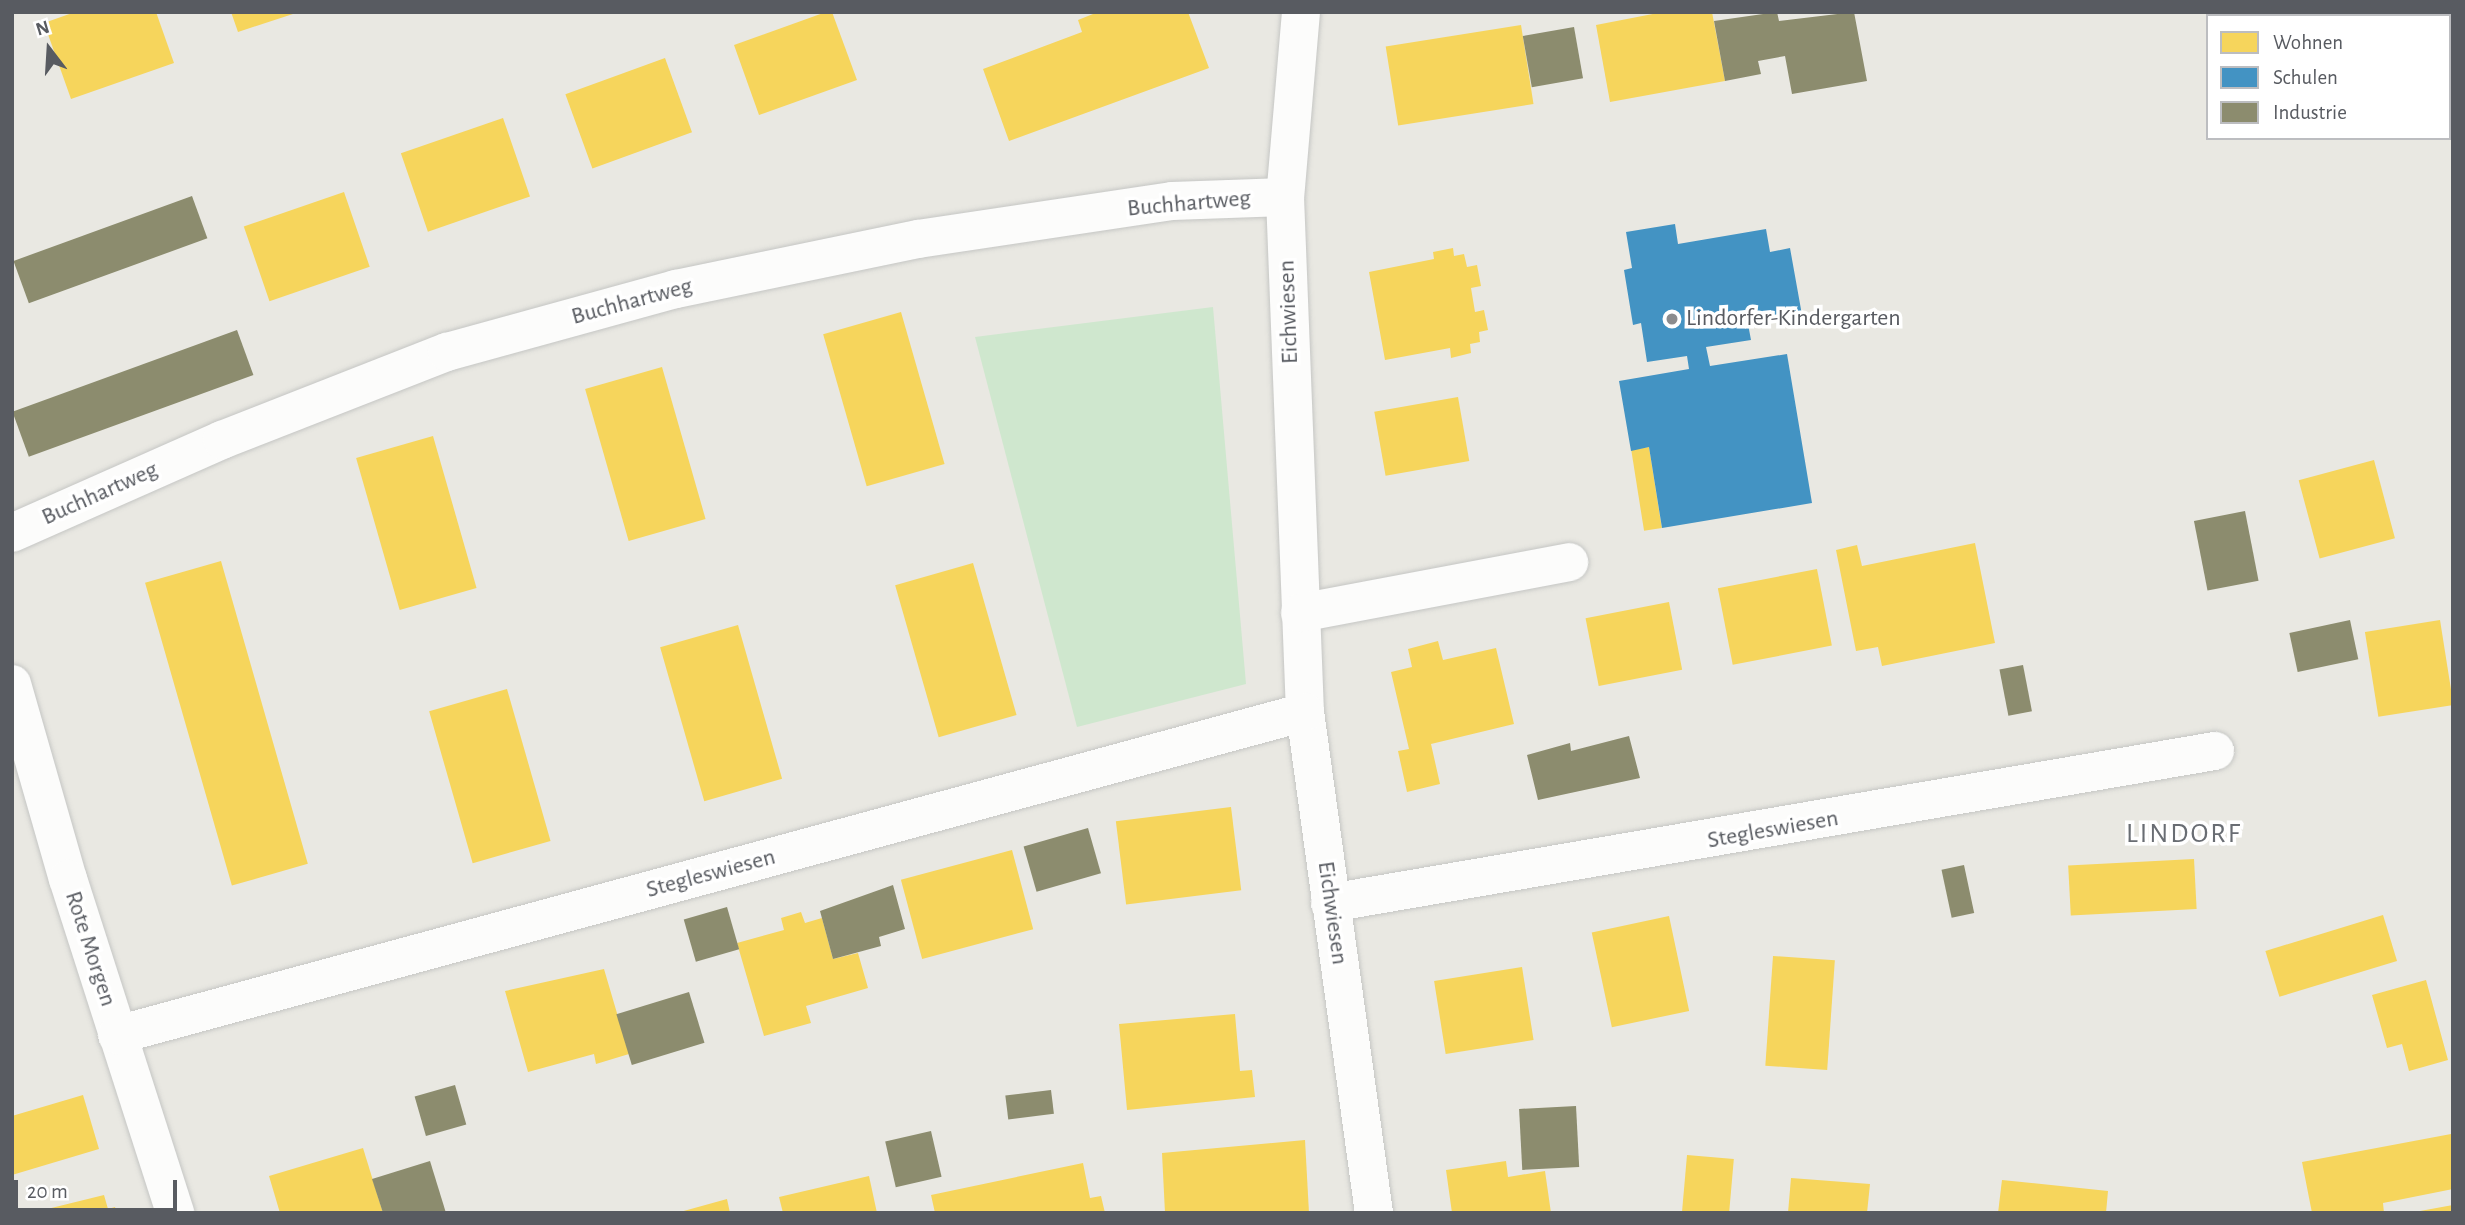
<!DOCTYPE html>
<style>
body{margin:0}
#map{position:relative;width:2465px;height:1225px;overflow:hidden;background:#e9e8e2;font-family:"Alegreya Sans",sans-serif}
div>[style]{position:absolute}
.green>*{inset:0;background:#cfe7ce}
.homes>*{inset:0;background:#f6d55c;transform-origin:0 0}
.schools>*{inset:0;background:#4393c3}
.industry>*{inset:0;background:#8c8c6e;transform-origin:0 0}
.roads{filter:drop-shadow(0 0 2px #c5c6c4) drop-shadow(0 0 2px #c5c6c4)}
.minor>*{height:38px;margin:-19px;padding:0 19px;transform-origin:19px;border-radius:19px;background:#fcfcfb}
.dots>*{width:19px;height:19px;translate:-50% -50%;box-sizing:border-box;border:4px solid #fff;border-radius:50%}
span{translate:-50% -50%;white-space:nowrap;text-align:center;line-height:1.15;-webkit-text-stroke:7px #fff;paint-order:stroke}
.street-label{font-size:24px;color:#585b61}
.poi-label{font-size:24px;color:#585b61}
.left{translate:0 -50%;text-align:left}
.quarter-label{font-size:28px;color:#696d73;letter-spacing:2px}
.frame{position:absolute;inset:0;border:14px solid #585b61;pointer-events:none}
.legend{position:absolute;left:2206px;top:14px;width:245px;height:126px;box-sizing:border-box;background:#fff;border:2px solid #bcbdc0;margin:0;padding:9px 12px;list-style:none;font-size:21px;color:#585b61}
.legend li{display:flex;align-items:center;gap:14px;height:35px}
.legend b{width:35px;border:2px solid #bcbdc0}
.north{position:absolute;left:14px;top:14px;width:70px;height:70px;-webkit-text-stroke:5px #fff;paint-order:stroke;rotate:343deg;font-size:19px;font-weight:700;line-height:28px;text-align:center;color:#585b61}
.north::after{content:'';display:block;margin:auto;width:24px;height:32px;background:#585b61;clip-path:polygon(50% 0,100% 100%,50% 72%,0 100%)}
.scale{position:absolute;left:14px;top:1180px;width:163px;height:32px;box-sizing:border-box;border:4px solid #585b61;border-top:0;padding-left:9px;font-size:21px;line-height:24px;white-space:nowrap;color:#585b61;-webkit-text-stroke:5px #fff;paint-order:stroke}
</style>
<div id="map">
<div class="green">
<i style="clip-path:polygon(1213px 307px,1246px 684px,1077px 727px,975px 337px)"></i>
</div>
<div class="homes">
<i style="clip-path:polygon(75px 12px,156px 12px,174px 63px,71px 99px,44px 23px)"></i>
<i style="clip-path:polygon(231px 12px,296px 12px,296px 13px,238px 32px)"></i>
<i style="clip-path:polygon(826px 12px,832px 12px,857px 80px,759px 115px,734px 45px)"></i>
<i style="clip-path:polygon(1098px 12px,1188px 12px,1209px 68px,1009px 141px,983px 69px,1082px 32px,1078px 20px)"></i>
<i style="clip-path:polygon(1663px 12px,1712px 12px,1725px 81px,1610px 102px,1596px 25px)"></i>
<i style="left:1521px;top:25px;width:80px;height:137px;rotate:81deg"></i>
<i style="left:665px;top:58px;width:79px;height:106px;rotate:70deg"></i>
<i style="left:503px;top:118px;width:83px;height:108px;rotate:71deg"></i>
<i style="left:344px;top:192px;width:79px;height:106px;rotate:71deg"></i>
<i style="clip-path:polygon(1453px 248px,1454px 256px,1464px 254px,1467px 267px,1477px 265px,1481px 286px,1471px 288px,1475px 312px,1484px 310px,1488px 330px,1479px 332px,1480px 342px,1470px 344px,1471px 353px,1451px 358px,1450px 348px,1385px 360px,1369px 272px,1434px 259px,1433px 252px)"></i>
<i style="left:901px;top:312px;width:158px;height:81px;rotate:74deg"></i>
<i style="left:662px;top:367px;width:158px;height:80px;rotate:74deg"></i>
<i style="left:1458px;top:397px;width:65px;height:85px;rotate:80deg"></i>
<i style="left:433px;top:436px;width:158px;height:80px;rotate:74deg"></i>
<i style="left:1649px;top:447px;width:82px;height:18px;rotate:81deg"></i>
<i style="left:2374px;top:460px;width:81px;height:78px;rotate:75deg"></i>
<i style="clip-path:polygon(1975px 543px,1995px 643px,1882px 666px,1878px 647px,1856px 651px,1836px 550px,1857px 545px,1862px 566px)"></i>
<i style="left:221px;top:561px;width:315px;height:79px;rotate:74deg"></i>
<i style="left:973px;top:563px;width:158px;height:81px;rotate:74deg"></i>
<i style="left:1817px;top:569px;width:78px;height:101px;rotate:79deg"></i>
<i style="left:1669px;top:602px;width:69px;height:85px;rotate:79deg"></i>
<i style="left:2440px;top:620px;width:86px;height:76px;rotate:81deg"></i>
<i style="left:738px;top:625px;width:160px;height:81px;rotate:74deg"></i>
<i style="clip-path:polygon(1438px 641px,1443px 660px,1496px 648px,1514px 724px,1431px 744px,1440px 784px,1407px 792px,1398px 751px,1409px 749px,1391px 672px,1412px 667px,1408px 649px)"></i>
<i style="left:507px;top:689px;width:158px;height:81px;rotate:74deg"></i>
<i style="left:1231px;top:807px;width:84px;height:116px;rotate:83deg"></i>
<i style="left:1012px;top:850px;width:82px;height:115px;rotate:75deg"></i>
<i style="left:2194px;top:859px;width:50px;height:126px;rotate:87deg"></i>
<i style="clip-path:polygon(801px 912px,805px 923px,822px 918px,833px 959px,858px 953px,868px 988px,806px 1006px,811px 1023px,764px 1036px,737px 943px,784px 930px,781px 918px)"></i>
<i style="left:2383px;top:915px;width:48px;height:123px;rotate:73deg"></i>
<i style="left:1669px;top:916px;width:97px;height:79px;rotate:78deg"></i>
<i style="left:1773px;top:956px;width:62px;height:110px;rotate:4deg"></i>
<i style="left:1522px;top:967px;width:74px;height:89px;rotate:81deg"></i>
<i style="clip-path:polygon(604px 969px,629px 1054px,596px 1064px,594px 1054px,528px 1072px,505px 991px)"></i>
<i style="clip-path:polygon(2426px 980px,2448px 1060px,2409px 1071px,2402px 1044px,2387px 1048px,2372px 995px)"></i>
<i style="clip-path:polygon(1235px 1014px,1240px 1071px,1252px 1070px,1255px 1097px,1127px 1110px,1119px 1024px)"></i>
<i style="clip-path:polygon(83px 1095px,99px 1149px,12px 1175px,12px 1116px)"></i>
<i style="clip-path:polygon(2451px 1134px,2453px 1189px,2383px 1203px,2384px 1213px,2312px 1213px,2302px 1162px)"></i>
<i style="clip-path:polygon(1305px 1140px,1309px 1213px,1165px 1213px,1162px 1153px)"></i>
<i style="clip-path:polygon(363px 1148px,383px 1213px,280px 1213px,269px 1176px)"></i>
<i style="left:1687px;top:1155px;width:47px;height:58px;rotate:5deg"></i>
<i style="clip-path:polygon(1506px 1161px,1508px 1177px,1545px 1171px,1551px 1213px,1452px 1213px,1446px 1170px)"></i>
<i style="clip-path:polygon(1083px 1163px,1090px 1198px,1101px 1196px,1105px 1213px,935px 1213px,931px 1195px)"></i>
<i style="clip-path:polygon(869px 1176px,877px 1213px,783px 1213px,779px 1197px)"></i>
<i style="clip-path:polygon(1791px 1178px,1870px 1184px,1867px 1213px,1788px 1213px)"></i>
<i style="clip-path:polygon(2002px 1180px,2108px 1191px,2106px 1213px,1998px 1213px)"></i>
<i style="clip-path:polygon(104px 1195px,108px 1209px,115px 1207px,117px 1213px,31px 1213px)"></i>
<i style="clip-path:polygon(727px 1199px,730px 1213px,680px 1213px,680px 1212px)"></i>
<i style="clip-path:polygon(2453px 1205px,2453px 1213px,2420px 1213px,2420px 1211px)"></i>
</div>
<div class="schools">
<i style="clip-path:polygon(1675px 224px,1678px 244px,1766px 229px,1770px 252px,1790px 248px,1802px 315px,1748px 324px,1751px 340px,1706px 347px,1710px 366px,1787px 354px,1812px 503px,1662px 528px,1649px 447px,1631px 451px,1619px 381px,1689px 369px,1687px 356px,1647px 362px,1641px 323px,1633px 325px,1624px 270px,1632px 268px,1626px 232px)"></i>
</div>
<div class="industry">
<i style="clip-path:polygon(1777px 12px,1779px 21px,1854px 12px,1867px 81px,1792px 94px,1785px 56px,1758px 61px,1761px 74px,1725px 81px,1714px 21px)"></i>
<i style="left:1574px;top:27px;width:52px;height:52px;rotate:80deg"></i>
<i style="left:192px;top:196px;width:45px;height:190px;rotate:70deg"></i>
<i style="left:237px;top:330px;width:48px;height:239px;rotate:70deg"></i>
<i style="left:2245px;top:511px;width:71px;height:52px;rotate:79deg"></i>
<i style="left:2350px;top:620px;width:40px;height:62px;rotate:78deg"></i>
<i style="left:2023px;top:665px;width:47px;height:24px;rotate:79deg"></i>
<i style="clip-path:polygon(1629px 736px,1640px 778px,1538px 800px,1527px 755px,1570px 743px,1571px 751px)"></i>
<i style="left:1088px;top:828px;width:47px;height:67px;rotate:74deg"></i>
<i style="left:1964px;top:865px;width:49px;height:23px;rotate:78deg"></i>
<i style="clip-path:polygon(893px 885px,905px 929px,879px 937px,881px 946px,833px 959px,820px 911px)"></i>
<i style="left:727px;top:907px;width:44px;height:45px;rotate:74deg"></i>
<i style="left:689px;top:992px;width:53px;height:76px;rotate:73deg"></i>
<i style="left:455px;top:1085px;width:41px;height:42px;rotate:74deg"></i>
<i style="left:1051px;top:1090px;width:24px;height:46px;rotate:83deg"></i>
<i style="left:1576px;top:1106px;width:61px;height:57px;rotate:87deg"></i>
<i style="left:931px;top:1131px;width:47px;height:47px;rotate:77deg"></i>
<i style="clip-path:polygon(430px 1161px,446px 1213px,383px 1213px,372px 1179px)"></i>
</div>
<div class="roads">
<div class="minor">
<i style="left:1301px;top:12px;width:186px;rotate:94.9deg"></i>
<i style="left:1285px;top:197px;width:515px;rotate:87.78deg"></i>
<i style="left:1305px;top:712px;width:506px;rotate:82.16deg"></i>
<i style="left:12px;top:533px;width:230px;rotate:-23.9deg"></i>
<i style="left:222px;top:440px;width:242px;rotate:-21.4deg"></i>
<i style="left:447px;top:352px;width:238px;rotate:-15.4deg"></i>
<i style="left:676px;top:289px;width:247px;rotate:-11.7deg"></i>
<i style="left:918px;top:239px;width:257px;rotate:-8.5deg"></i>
<i style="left:1172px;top:201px;width:113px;rotate:-2deg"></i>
<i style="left:1300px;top:613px;width:274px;rotate:-10.7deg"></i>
<i style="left:12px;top:684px;width:203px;rotate:74deg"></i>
<i style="left:68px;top:879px;width:351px;rotate:72.2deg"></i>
<i style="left:1330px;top:903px;width:898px;rotate:-9.75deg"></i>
<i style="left:117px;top:1035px;width:1231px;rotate:-15.21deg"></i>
</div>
</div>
<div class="dots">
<i style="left:1672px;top:319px;background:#8b8c8e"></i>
</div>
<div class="street-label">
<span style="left:1189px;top:204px;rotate:-5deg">Buchhartweg</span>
<span style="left:632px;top:302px;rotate:-15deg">Buchhartweg</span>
<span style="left:1289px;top:312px;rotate:-92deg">Eichwiesen</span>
<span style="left:100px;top:494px;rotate:-24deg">Buchhartweg</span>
<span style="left:1773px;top:830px;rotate:-10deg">Stegleswiesen</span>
<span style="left:711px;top:874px;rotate:-15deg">Stegleswiesen</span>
<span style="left:1332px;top:913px;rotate:82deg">Eichwiesen</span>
<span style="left:90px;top:949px;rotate:72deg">Rote Morgen</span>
</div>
<div class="poi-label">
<span class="left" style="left:1686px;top:319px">Lindorfer-Kindergarten</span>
</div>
<div class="quarter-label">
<span style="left:2184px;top:834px">LINDORF</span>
</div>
<div class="frame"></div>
<ul class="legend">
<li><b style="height:19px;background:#f6d55c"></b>Wohnen</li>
<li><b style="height:19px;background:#4393c3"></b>Schulen</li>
<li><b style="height:19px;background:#8c8c6e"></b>Industrie</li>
</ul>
<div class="north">N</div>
<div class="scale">20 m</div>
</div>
